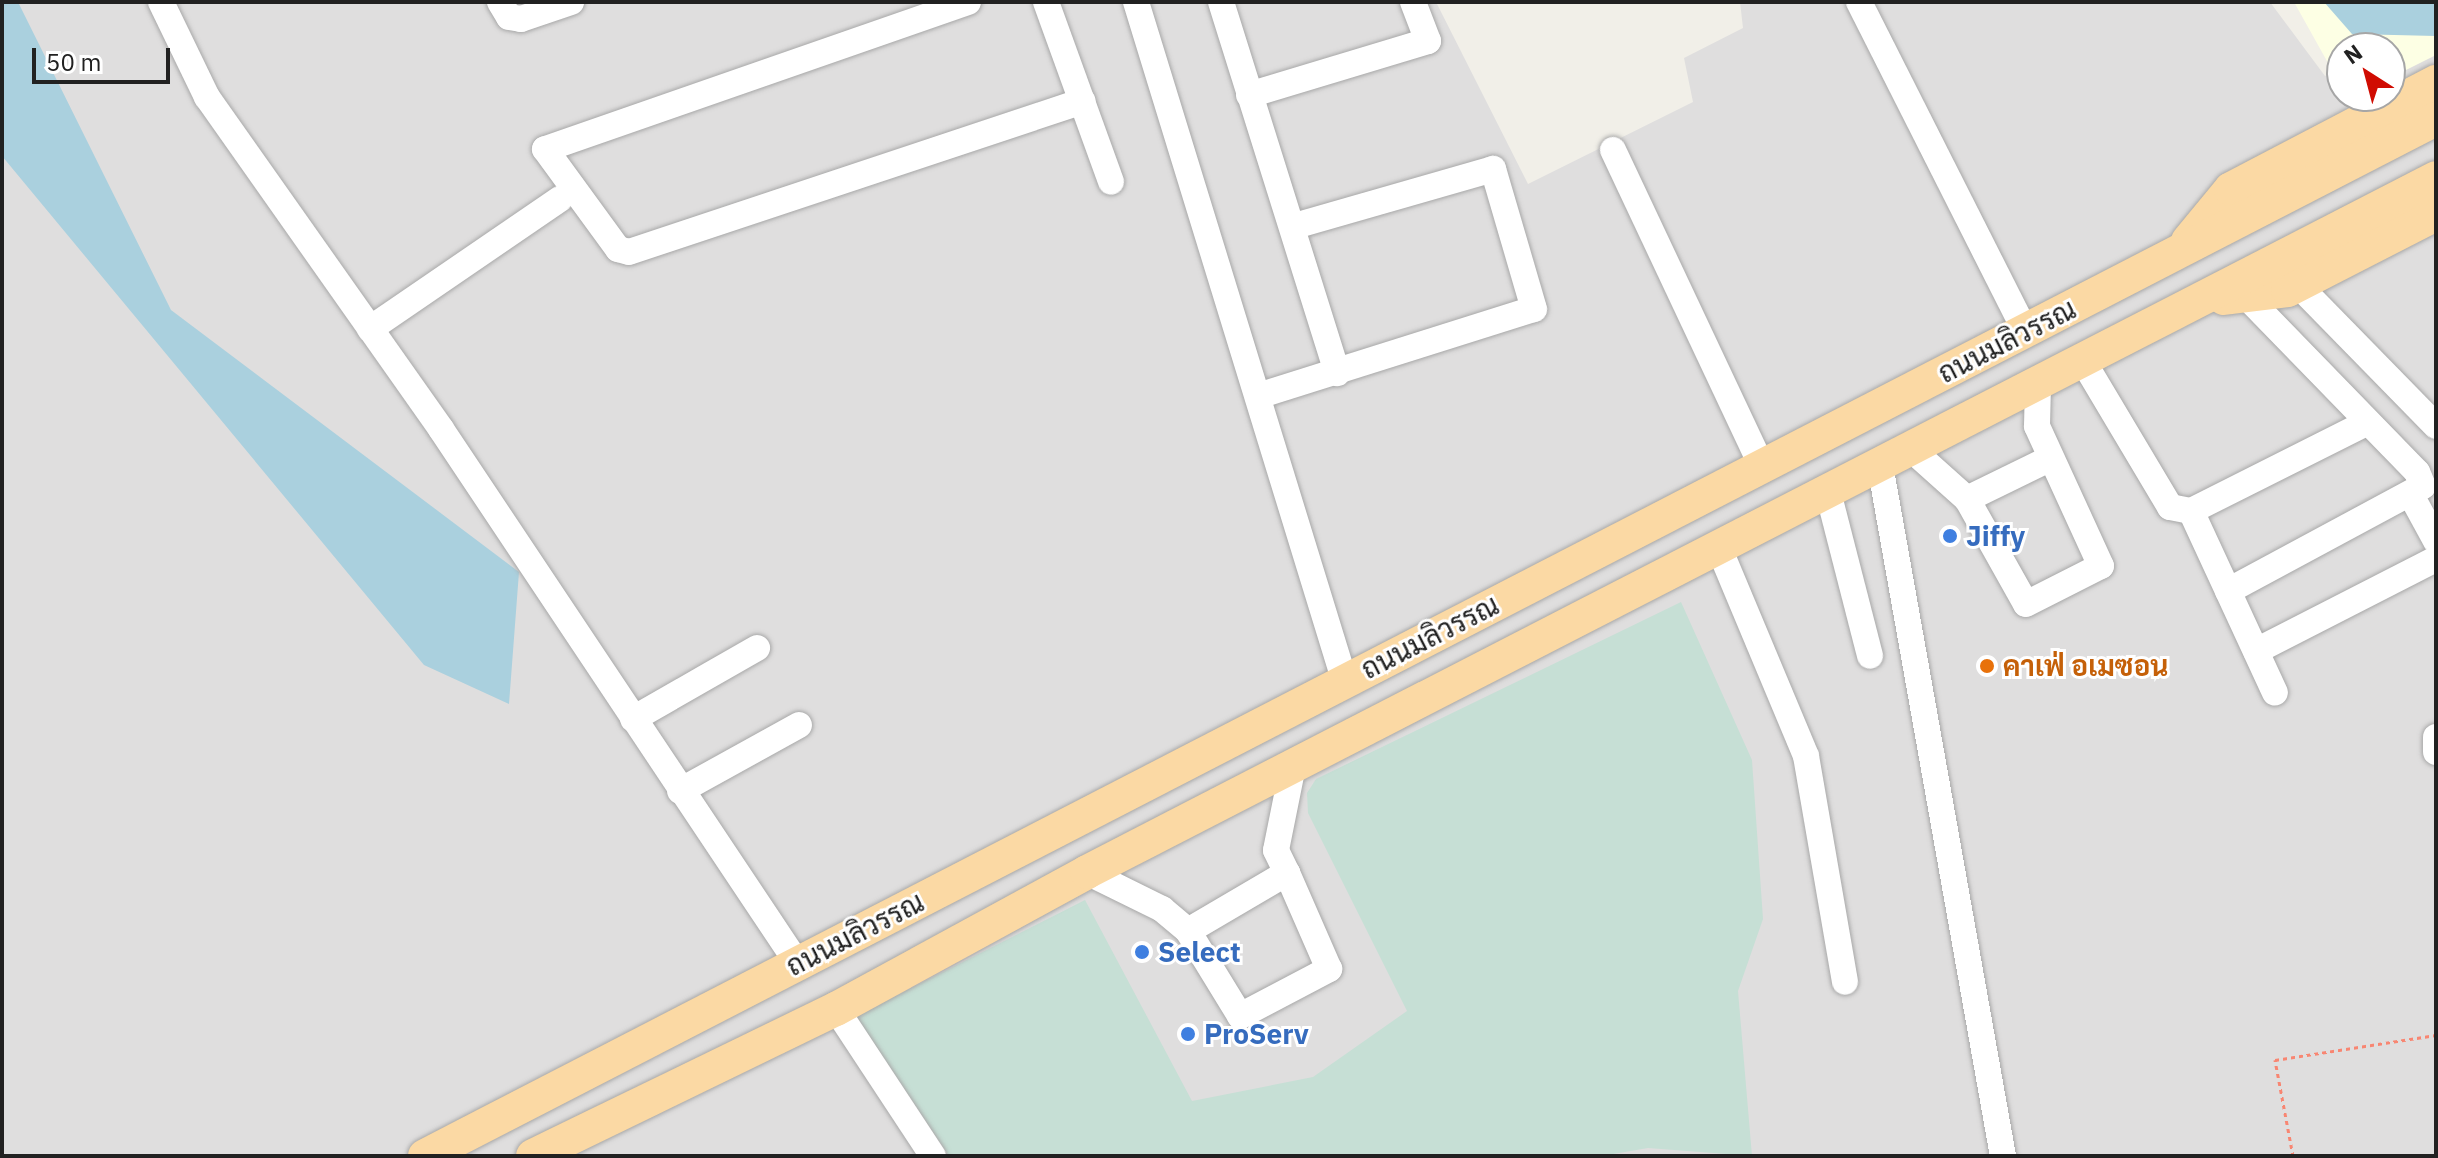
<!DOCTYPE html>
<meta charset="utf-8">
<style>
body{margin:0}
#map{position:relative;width:2438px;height:1158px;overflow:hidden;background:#f1efe8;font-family:"IBM Plex Sans",Sarabun,sans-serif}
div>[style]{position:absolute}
.residential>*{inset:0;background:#dfdede}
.education>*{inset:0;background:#fdffe4}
.wetland>*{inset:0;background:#c6dfd5}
.water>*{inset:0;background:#aad0de}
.path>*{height:3px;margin-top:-1.5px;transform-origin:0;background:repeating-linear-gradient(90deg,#f88672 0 4px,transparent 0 8px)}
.roads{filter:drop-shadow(0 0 2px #a8a8a8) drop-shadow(0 0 2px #a8a8a8)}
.minor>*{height:26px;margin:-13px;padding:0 13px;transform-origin:13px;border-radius:13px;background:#fff}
.major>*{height:34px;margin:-17px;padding:0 17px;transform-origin:17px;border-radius:17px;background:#fbd9a4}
.dots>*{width:22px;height:22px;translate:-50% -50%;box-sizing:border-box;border:4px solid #fff;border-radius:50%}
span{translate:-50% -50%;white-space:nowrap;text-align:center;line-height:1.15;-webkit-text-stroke:6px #fff;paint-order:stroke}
.street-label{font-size:28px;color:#212121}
.shop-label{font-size:28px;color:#366cbe;font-weight:700}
.left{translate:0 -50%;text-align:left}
.food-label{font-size:28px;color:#c56008;font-weight:700}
.frame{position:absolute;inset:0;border:4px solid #212121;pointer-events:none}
.north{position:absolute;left:2326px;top:32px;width:80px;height:80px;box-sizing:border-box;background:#fff;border:2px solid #a6a6a6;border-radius:50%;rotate:324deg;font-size:22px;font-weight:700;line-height:32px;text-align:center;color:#212121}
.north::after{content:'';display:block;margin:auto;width:28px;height:36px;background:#d00c02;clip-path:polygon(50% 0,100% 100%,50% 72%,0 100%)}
.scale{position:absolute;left:32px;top:48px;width:138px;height:36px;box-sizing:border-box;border:4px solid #212121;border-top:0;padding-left:10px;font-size:24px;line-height:28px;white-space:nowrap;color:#212121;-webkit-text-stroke:6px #fff;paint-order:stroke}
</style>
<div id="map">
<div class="residential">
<i style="clip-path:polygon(2px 2px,1436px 2px,1528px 184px,1693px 102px,1684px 58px,1743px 28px,1740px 2px,2270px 2px,2325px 76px,2342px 68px,2342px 96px,2390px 96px,2390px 48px,2436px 20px,2436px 1156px,2px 1156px)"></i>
</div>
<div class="education">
<i style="clip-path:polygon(2294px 2px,2436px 2px,2436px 55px,2390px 78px,2390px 48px,2342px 48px,2342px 88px)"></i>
</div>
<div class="wetland">
<i style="clip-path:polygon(1681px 602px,1752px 760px,1763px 919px,1738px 991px,1752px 1156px,1648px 1148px,1602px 1156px,949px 1156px,856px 1016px,1085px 900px,1192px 1101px,1313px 1077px,1407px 1011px,1308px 813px,1307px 793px,1316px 779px)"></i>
</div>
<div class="water">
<i style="clip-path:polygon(2px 2px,18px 2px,171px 310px,519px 572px,509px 704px,424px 665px,2px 156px)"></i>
<i style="clip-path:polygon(2324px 2px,2436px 2px,2436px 36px,2352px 34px)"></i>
</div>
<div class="path">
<i style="left:2293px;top:1156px;width:98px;rotate:-100.6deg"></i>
<i style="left:2275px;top:1060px;width:163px;rotate:-8.8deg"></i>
</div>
<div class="roads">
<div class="minor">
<i style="left:161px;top:2px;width:106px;rotate:64.2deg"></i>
<i style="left:207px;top:97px;width:406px;rotate:54.8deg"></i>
<i style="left:441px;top:429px;width:643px;rotate:56.29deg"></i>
<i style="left:500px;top:2px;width:17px;rotate:59deg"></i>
<i style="left:509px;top:17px;width:12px;rotate:9deg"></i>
<i style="left:521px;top:19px;width:53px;rotate:-18.8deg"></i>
<i style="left:968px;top:2px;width:448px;rotate:160.8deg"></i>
<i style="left:545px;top:149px;width:124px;rotate:53.9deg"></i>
<i style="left:618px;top:249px;width:11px;rotate:15deg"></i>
<i style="left:629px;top:252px;width:478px;rotate:-18.4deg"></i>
<i style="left:1046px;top:2px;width:191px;rotate:70.1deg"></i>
<i style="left:1136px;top:2px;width:711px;rotate:72.92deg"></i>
<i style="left:1221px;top:2px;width:389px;rotate:72.6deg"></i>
<i style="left:1859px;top:2px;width:369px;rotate:63.2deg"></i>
<i style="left:1249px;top:95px;width:187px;rotate:-16.8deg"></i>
<i style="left:1428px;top:41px;width:42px;rotate:-111deg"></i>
<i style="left:1613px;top:150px;width:349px;rotate:64.8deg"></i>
<i style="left:2298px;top:285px;width:197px;rotate:45.6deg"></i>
<i style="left:370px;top:329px;width:230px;rotate:-34.4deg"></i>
<i style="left:2083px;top:361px;width:170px;rotate:59.2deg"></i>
<i style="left:2170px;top:507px;width:21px;rotate:11deg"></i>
<i style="left:2191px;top:511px;width:198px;rotate:-26.7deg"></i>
<i style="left:1258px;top:396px;width:289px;rotate:-17.5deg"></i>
<i style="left:1534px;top:309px;width:146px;rotate:-106.3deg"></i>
<i style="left:1493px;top:169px;width:207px;rotate:164deg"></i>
<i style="left:1911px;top:449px;width:75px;rotate:41.8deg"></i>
<i style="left:1967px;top:499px;width:120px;rotate:60.7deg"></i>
<i style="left:2026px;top:604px;width:84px;rotate:-26.9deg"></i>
<i style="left:2101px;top:566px;width:154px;rotate:-114.6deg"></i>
<i style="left:2037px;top:426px;width:42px;rotate:-88.6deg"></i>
<i style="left:1880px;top:465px;width:702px;rotate:79.91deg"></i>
<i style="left:1828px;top:492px;width:169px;rotate:75.6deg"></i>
<i style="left:2412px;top:497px;width:50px;rotate:61.4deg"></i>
<i style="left:1967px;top:499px;width:93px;rotate:-26deg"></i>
<i style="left:2191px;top:511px;width:200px;rotate:65.2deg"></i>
<i style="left:1719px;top:548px;width:225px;rotate:67.3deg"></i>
<i style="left:1806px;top:756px;width:229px;rotate:80.2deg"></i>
<i style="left:2228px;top:591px;width:221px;rotate:-28.3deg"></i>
<i style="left:2423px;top:486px;width:15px;rotate:-113deg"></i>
<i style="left:2417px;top:472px;width:247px;rotate:-134.2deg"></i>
<i style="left:2256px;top:651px;width:202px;rotate:-27.1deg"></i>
<i style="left:633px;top:719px;width:143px;rotate:-29.8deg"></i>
<i style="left:2436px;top:737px;width:15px;rotate:90deg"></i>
<i style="left:680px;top:791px;width:136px;rotate:-29deg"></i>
<i style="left:1087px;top:872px;width:84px;rotate:26.3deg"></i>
<i style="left:1162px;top:909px;width:34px;rotate:40deg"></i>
<i style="left:1188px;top:931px;width:115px;rotate:-30.4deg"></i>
<i style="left:1287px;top:873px;width:25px;rotate:-116deg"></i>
<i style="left:1276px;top:850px;width:86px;rotate:-78.6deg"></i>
<i style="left:1188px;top:931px;width:100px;rotate:58.5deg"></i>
<i style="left:1240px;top:1016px;width:101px;rotate:-27.8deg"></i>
<i style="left:1329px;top:969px;width:105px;rotate:-113.6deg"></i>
<i style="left:836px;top:1009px;width:176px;rotate:56.6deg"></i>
</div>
<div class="major">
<i style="left:2188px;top:241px;width:67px;rotate:-50.4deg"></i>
<i style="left:2231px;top:189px;width:231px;rotate:-27.6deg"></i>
<i style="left:2224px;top:298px;width:64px;rotate:-7.1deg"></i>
<i style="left:2288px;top:290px;width:166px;rotate:-27.2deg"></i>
<i style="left:425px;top:1156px;width:2263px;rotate:-27.28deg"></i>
<i style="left:533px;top:1156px;width:337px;rotate:-25.9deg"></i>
<i style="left:836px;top:1009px;width:286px;rotate:-28.6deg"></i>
<i style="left:1087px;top:872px;width:1517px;rotate:-27.22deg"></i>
</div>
</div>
<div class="dots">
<i style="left:1950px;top:536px;background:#3f7fe0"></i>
<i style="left:1987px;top:666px;background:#e8710a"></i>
<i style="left:1142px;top:952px;background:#3f7fe0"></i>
<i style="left:1188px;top:1034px;background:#3f7fe0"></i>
</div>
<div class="street-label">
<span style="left:2007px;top:341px;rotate:-27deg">ถนนมลิวรรณ</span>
<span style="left:1430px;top:637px;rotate:-27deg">ถนนมลิวรรณ</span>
<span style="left:855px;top:934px;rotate:-27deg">ถนนมลิวรรณ</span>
</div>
<div class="shop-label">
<span class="left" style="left:1966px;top:536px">Jiffy</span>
<span class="left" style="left:1158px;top:952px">Select</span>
<span class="left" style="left:1204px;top:1034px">ProServ</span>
</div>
<div class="food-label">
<span class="left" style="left:2003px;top:666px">คาเฟ่ อเมซอน</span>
</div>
<div class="frame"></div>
<div class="north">N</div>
<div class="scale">50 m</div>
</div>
